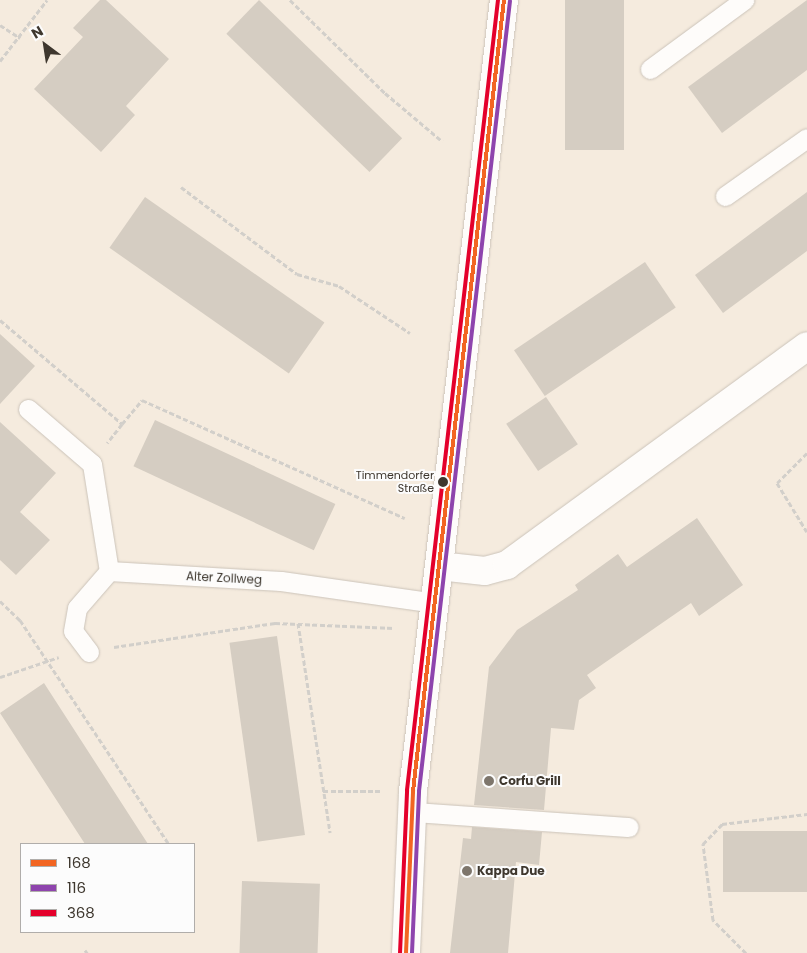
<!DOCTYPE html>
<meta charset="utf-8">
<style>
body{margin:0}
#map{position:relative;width:807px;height:953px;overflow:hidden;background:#f5ebde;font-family:Poppins,sans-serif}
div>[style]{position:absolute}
.building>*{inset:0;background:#d5cdc2;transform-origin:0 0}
.path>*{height:3px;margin-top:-1.5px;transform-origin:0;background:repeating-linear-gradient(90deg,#d2cfca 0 5px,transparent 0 7.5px)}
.roads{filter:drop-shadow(0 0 1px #cbc3b9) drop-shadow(0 0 1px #cbc3b9)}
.service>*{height:19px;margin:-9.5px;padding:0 9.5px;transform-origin:9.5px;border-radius:9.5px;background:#fefcfa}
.minor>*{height:28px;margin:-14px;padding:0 14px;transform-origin:14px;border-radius:14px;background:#fefcfa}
.tertiary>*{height:28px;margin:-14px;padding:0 14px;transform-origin:14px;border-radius:14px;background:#fefcfa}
.bus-1>*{height:4px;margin:-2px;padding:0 2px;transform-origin:2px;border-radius:2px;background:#f26522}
.bus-2>*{height:4px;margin:-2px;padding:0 2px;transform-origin:2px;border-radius:2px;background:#8e44ad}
.bus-3>*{height:4px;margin:-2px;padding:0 2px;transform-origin:2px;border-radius:2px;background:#e4002b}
.dots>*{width:14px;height:14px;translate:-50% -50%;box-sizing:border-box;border:2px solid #fcfcfc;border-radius:50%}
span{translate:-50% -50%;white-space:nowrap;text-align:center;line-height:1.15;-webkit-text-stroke:4px #fcfcfc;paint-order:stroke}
.bus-label{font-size:11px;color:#3e372e}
.right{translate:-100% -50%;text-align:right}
.street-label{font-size:12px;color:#3e372e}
.poi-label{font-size:12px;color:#3e372e;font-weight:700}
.left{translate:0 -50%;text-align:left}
.legend{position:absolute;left:20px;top:843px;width:175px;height:90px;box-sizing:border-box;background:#fcfcfc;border:1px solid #b0adaa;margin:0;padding:6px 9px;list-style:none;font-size:15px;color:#3e372e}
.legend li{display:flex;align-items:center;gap:10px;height:25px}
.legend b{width:25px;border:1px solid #b0adaa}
.north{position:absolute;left:20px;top:20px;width:50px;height:50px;-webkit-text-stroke:4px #fcfcfc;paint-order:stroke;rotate:329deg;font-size:14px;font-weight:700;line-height:20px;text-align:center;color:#3e372e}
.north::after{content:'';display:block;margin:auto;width:18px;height:22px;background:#3e372e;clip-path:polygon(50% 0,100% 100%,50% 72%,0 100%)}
</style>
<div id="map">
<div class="building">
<i style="clip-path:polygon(100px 0,106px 0,169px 59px,126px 106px,135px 115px,101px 152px,34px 89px,83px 37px,73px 28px)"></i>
<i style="left:259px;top:0;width:199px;height:47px;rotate:44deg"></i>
<i style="left:565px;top:0;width:59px;height:150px"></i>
<i style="clip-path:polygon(807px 0,807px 70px,722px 133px,688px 87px)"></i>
<i style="clip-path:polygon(807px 192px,807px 251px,723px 313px,695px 275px)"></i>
<i style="left:145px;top:197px;width:219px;height:62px;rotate:35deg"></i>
<i style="left:645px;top:262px;width:55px;height:158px;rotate:56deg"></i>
<i style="clip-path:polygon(0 334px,35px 366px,0 404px)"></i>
<i style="left:546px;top:397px;width:57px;height:48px;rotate:56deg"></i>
<i style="left:155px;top:420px;width:199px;height:51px;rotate:25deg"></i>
<i style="clip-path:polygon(0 422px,56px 473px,20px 512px,50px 540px,16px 575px,0 560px)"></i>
<i style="clip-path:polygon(697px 518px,743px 585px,699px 616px,691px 603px,587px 675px,596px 688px,579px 700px,574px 730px,551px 728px,544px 810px,474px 805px,489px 667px,517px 630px,578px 590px,575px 585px,618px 554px,627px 567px)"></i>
<i style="left:277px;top:636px;width:201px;height:48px;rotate:82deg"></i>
<i style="clip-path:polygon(44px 683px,106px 779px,148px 844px,85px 844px,0 713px)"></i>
<i style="clip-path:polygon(472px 827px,542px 832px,539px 865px,516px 862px,508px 953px,450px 953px,463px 838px,471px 839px)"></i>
<i style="left:807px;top:831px;width:61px;height:84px;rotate:90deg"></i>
<i style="left:242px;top:881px;width:78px;height:72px;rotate:2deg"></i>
</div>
<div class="path">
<i style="left:290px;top:0;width:133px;rotate:44.4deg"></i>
<i style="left:385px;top:93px;width:75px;rotate:40.1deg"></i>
<i style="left:0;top:25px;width:24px;rotate:33deg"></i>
<i style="left:0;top:61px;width:77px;rotate:-52.4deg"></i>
<i style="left:181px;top:187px;width:145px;rotate:36.9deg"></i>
<i style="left:297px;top:274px;width:44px;rotate:15.9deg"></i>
<i style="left:339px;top:286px;width:85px;rotate:33.5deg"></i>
<i style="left:0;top:320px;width:160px;rotate:40.4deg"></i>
<i style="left:122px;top:424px;width:24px;rotate:128deg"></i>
<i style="left:122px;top:424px;width:31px;rotate:-50deg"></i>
<i style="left:142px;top:400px;width:288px;rotate:24.2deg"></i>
<i style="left:807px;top:453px;width:42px;rotate:135deg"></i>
<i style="left:777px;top:483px;width:57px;rotate:58.5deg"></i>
<i style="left:0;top:601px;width:28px;rotate:44deg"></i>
<i style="left:20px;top:620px;width:269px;rotate:56.4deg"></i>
<i style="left:298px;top:623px;width:212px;rotate:81.3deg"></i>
<i style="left:114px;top:647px;width:163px;rotate:-8.5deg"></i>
<i style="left:275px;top:623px;width:119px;rotate:2.4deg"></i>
<i style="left:0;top:677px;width:62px;rotate:-18.7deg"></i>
<i style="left:323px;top:791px;width:60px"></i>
<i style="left:85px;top:950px;width:4px;rotate:56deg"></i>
<i style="left:746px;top:953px;width:47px;rotate:-135deg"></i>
<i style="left:713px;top:920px;width:77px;rotate:-97.5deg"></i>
<i style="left:703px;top:844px;width:28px;rotate:-46deg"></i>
<i style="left:722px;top:824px;width:86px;rotate:-6.7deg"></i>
</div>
<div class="roads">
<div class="service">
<i style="left:650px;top:69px;width:117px;rotate:-36.3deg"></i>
<i style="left:725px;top:196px;width:100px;rotate:-35.3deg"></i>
<i style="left:28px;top:409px;width:84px;rotate:40.7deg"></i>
<i style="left:92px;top:464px;width:108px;rotate:81deg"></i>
<i style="left:89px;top:652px;width:26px;rotate:-127deg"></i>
<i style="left:73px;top:631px;width:23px;rotate:-80deg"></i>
<i style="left:77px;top:608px;width:49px;rotate:-49.1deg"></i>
<i style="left:109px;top:571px;width:172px;rotate:3.3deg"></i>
<i style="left:281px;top:581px;width:156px;rotate:8.1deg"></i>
<i style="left:413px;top:812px;width:216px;rotate:4deg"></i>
</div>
<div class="minor">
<i style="left:439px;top:566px;width:46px;rotate:6.2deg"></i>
<i style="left:485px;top:571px;width:23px;rotate:-15deg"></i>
<i style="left:507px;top:565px;width:371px;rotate:-36.1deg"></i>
</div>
<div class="tertiary">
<i style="left:406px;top:953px;width:162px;rotate:-87.5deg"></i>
<i style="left:413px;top:791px;width:796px;rotate:-83.44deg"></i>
</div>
</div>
<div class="bus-1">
<i style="left:406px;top:953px;width:162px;rotate:-87.5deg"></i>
<i style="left:413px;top:791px;width:796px;rotate:-83.44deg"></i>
</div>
<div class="bus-2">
<i style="left:412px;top:953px;width:162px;rotate:-87.5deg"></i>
<i style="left:419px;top:791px;width:795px;rotate:-83.43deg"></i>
</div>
<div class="bus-3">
<i style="left:400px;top:953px;width:163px;rotate:-87.5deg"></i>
<i style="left:407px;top:790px;width:795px;rotate:-83.43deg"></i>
</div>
<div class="dots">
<i style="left:443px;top:482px;background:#3e372e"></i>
<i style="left:489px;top:781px;background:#7e766c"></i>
<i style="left:467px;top:871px;background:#7e766c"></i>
</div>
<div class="bus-label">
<span class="right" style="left:434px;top:482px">Timmendorfer<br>Straße</span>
</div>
<div class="street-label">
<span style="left:224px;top:578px;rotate:3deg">Alter Zollweg</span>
</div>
<div class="poi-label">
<span class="left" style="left:499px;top:781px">Corfu Grill</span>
<span class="left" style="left:477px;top:871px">Kappa Due</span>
</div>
<ul class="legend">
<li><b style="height:6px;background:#f26522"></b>168</li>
<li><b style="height:6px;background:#8e44ad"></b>116</li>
<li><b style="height:6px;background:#e4002b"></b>368</li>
</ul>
<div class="north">N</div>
</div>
